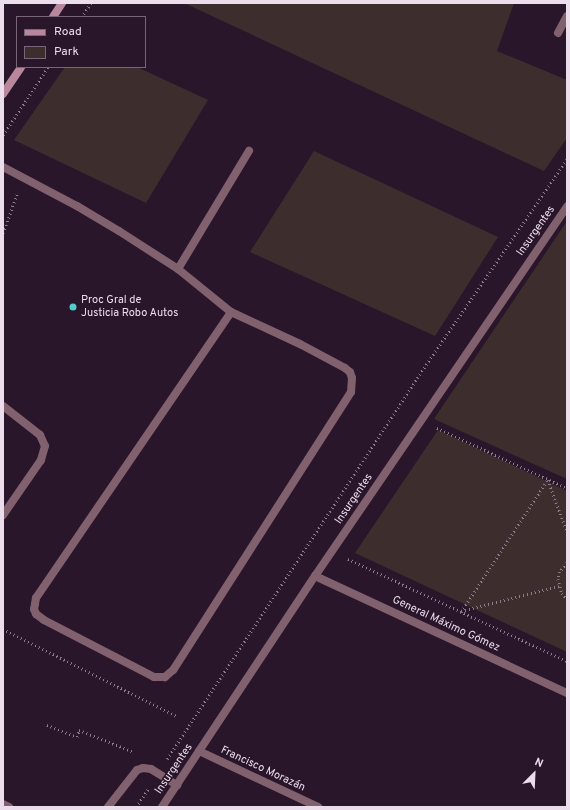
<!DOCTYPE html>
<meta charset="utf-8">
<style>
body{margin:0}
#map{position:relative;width:570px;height:810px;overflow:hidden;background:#2a162b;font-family:Overpass,sans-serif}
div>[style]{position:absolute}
.green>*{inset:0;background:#3e2d2d}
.path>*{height:2.5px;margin-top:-1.25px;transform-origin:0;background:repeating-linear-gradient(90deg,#8d7c8e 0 1px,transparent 0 4px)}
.lane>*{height:8px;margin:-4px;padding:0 4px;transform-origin:4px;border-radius:4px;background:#81616e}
.street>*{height:8px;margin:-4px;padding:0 4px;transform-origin:4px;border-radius:4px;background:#81616e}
.secondary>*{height:8px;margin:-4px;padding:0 4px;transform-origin:4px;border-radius:4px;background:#b9879d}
.dots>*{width:11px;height:11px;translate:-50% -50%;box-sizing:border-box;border:2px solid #2a162b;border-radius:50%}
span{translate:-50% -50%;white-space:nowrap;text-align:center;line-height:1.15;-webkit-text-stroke:3px #2a162b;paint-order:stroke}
.street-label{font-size:11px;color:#ebddeb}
.poi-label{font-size:11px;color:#ebddeb}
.left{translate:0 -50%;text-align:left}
.frame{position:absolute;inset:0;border:4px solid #ebddeb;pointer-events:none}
.legend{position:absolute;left:16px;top:16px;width:130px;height:52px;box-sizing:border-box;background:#2a162b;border:1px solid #776678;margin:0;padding:5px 7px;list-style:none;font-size:12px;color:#ebddeb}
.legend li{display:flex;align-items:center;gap:8px;height:20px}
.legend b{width:20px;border:1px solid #776678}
.north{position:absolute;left:514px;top:754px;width:40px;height:40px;-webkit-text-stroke:3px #2a162b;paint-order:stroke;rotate:24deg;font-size:11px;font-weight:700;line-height:16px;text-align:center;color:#ebddeb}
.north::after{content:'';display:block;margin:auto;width:14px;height:18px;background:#ebddeb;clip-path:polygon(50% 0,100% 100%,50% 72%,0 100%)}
</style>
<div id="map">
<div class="green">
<i style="clip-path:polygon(184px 3px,514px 3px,497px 51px,567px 80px,567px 138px,544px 171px)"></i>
<i style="clip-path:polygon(65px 67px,137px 67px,208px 100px,146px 203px,14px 140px)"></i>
<i style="clip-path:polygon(314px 151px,498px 237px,435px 336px,250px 252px)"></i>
<i style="clip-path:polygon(567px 221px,567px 479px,434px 419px)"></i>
<i style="clip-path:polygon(438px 430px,567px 491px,567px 652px,355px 553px)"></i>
</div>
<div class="path">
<i style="left:81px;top:17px;width:17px;rotate:-54deg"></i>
<i style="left:3px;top:135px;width:82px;rotate:-56.5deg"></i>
<i style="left:3px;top:233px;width:41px;rotate:-70.3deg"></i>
<i style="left:437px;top:428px;width:143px;rotate:24.8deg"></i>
<i style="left:548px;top:480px;width:54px;rotate:69.6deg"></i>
<i style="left:348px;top:559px;width:242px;rotate:25deg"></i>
<i style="left:567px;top:563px;width:11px;rotate:128deg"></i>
<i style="left:560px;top:572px;width:7px;rotate:106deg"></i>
<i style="left:558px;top:579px;width:15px;rotate:74deg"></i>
<i style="left:562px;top:593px;width:8px;rotate:50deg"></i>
<i style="left:461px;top:611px;width:101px;rotate:-14.3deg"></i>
<i style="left:461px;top:612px;width:159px;rotate:-56.8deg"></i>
<i style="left:3px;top:629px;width:195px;rotate:26.6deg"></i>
<i style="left:47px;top:725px;width:32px;rotate:22deg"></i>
<i style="left:77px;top:737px;width:7px;rotate:-74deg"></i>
<i style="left:79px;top:730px;width:59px;rotate:21.8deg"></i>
<i style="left:167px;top:759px;width:456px;rotate:-56.7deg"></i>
<i style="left:417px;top:378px;width:265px;rotate:-55.6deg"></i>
<i style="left:136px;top:807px;width:22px;rotate:-56deg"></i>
</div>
<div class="lane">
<i style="left:558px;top:33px;width:19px;rotate:-62deg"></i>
<i style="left:3px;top:167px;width:84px;rotate:27.8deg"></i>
<i style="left:77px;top:206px;width:49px;rotate:30.8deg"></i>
<i style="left:119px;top:231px;width:70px;rotate:32.8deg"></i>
<i style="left:178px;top:269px;width:68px;rotate:39.1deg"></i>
<i style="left:231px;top:312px;width:76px;rotate:24.9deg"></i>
<i style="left:300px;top:344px;width:51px;rotate:28.1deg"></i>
<i style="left:345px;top:368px;width:6px;rotate:39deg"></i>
<i style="left:350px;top:372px;width:6px;rotate:72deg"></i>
<i style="left:352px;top:378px;width:14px;rotate:94deg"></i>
<i style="left:351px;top:392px;width:330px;rotate:122.6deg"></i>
<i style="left:173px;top:670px;width:11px;rotate:139deg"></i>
<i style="left:165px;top:677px;width:11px;rotate:180deg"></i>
<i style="left:154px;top:677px;width:124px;rotate:-152.6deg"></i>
<i style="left:44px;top:620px;width:10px;rotate:-143deg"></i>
<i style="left:36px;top:614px;width:5px;rotate:-112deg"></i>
<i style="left:34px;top:609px;width:5px;rotate:-79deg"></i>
<i style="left:35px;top:604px;width:6px;rotate:-81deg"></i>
<i style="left:36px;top:598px;width:346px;rotate:-55.7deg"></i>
<i style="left:178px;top:269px;width:138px;rotate:-59deg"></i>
<i style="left:3px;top:406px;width:47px;rotate:38.1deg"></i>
<i style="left:40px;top:435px;width:12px;rotate:66deg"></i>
<i style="left:45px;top:446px;width:15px;rotate:106deg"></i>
<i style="left:41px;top:460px;width:67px;rotate:124.6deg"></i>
<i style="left:3px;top:804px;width:7px;rotate:27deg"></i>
<i style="left:108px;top:807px;width:47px;rotate:-51.9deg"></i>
<i style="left:137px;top:770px;width:6px;rotate:-18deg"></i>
<i style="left:143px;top:768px;width:8px;rotate:7deg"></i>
<i style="left:151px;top:769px;width:31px;rotate:32deg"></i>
</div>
<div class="street">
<i style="left:315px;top:576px;width:278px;rotate:24.9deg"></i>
<i style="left:199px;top:751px;width:132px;rotate:25.2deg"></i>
<i style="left:162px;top:807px;width:277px;rotate:-56.5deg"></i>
<i style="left:315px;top:576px;width:448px;rotate:-55.7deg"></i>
</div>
<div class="secondary">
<i style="left:53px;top:17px;width:17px;rotate:-57deg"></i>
<i style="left:3px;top:94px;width:32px;rotate:-56deg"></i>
</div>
<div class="dots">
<i style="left:73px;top:307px;background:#52cdce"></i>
</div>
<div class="street-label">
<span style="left:536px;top:231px;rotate:-55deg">Insurgentes</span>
<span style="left:354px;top:499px;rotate:-56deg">Insurgentes</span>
<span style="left:446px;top:624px;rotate:25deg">General Máximo Gómez</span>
<span style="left:174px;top:769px;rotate:-56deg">Insurgentes</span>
<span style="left:263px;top:769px;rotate:25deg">Francisco Morazán</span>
</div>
<div class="poi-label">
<span class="left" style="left:81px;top:307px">Proc Gral de<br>Justicia Robo Autos</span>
</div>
<div class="frame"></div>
<ul class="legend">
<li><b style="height:5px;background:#b9879d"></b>Road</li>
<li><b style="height:11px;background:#3e2d2d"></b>Park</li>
</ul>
<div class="north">N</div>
</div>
